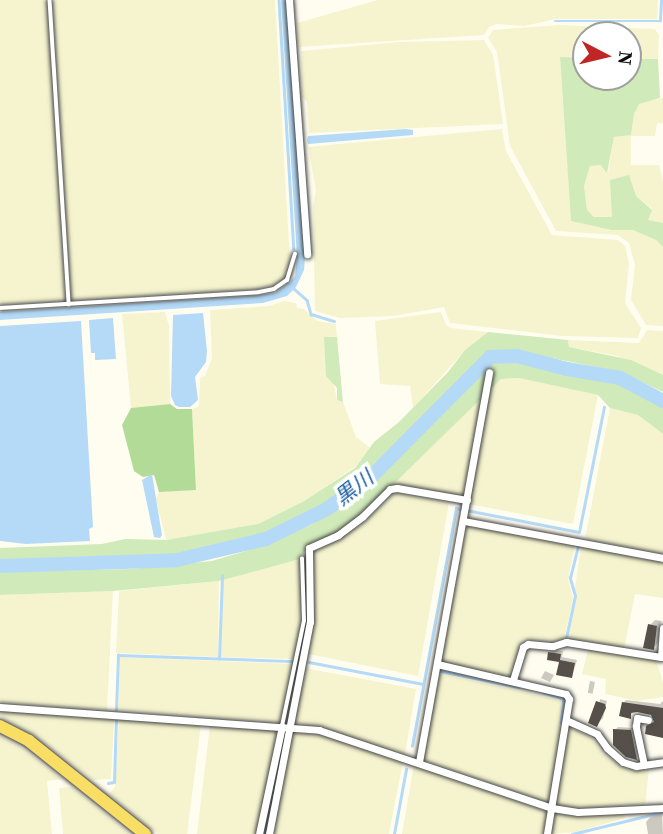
<!DOCTYPE html>
<meta charset="utf-8">
<style>
body{margin:0}
#map{position:relative;width:663px;height:834px;overflow:hidden;background:#fffdf0;font-family:"Source Serif 4","Noto Sans JP",serif}
div>[style]{position:absolute}
.farmland>*{inset:0;background:#f5f4cf}
.green>*{inset:0;background:#d0eab9}
.forest>*{inset:0;background:#b2db98}
.water>*{inset:0;background:#b4daf7}
.shadow>*{inset:0;background:#0003;transform-origin:0 0}
.stream>*{height:2.5px;margin:-1.25px;padding:0 1.25px;transform-origin:1.25px;border-radius:1.25px;background:#b4daf7}
.river>*{height:14px;margin:-7px;padding:0 7px;transform-origin:7px;border-radius:7px;background:#b4daf7}
.building>*{inset:0;background:#57504a}
.roads{filter:drop-shadow(0 0 2px #414141) drop-shadow(0 0 2px #414141)}
.service>*{height:3.5px;margin:-1.75px;padding:0 1.75px;transform-origin:1.75px;border-radius:1.75px;background:#fff}
.minor>*{height:7px;margin:-3.5px;padding:0 3.5px;transform-origin:3.5px;border-radius:3.5px;background:#fff}
.primary>*{height:12px;margin:-6px;padding:0 6px;transform-origin:6px;border-radius:6px;background:#f9de65}
span{translate:-50% -50%;white-space:nowrap;text-align:center;line-height:1.15;-webkit-text-stroke:7px #fff;paint-order:stroke}
.water-label{font-size:21px;color:#165da2;font-style:italic}
.north{position:absolute;left:572px;top:21px;width:70px;height:70px;box-sizing:border-box;background:#fff;border:2px solid #9f9f9f;border-radius:50%;rotate:97deg;font-size:19px;font-weight:700;line-height:28px;text-align:center;color:#0e0e0e}
.north::after{content:'';display:block;margin:auto;width:24px;height:32px;background:#c02624;clip-path:polygon(50% 0,100% 100%,50% 72%,0 100%)}
</style>
<div id="map">
<div class="farmland">
<i style="clip-path:polygon(0 0,43px 0,48px 4px,65px 301px,0 304px)"></i>
<i style="clip-path:polygon(56px 0,275px 0,290px 263px,286px 277px,274px 285px,259px 289px,71px 300px,53px 4px)"></i>
<i style="clip-path:polygon(378px 0,658px 0,657px 19px,556px 19px,524px 26px,497px 24px,489px 27px,484px 35px,298px 47px,297px 23px)"></i>
<i style="clip-path:polygon(559px 25px,655px 29px,659px 35px,658px 59px,628px 59px,628px 35px,586px 35px,586px 58px,560px 58px,571px 221px,611px 230px,633px 230px,656px 240px,663px 247px,663px 326px,646px 325px,631px 300px,635px 265px,629px 243px,618px 235px,556px 231px,510px 146px,497px 52px,488px 38px,493px 30px)"></i>
<i style="clip-path:polygon(484px 40px,493px 55px,503px 124px,309px 133px,307px 102px,302px 97px,301px 51px,400px 42px)"></i>
<i style="clip-path:polygon(663px 98px,663px 123px,657px 123px,655px 136px,631px 136px,631px 165px,659px 165px,663px 182px,663px 223px,647px 220px,652px 209px,636px 196px,613px 217px,594px 217px,587px 210px,584px 186px,590px 166px,601px 165px,608px 172px,614px 137px,631px 135px,634px 114px,639px 103px)"></i>
<i style="clip-path:polygon(502px 129px,506px 151px,552px 235px,618px 240px,625px 246px,629px 263px,625px 303px,641px 328px,638px 338px,563px 336px,450px 323px,444px 307px,393px 316px,340px 318px,315px 311px,313px 207px,316px 190px,308px 147px)"></i>
<i style="clip-path:polygon(284px 301px,296px 303px,297px 308px,304px 309px,317px 321px,336px 324px,337px 337px,324px 337px,337px 400px,343px 402px,356px 437px,370px 448px,355px 467px,304px 501px,258px 524px,166px 540px,156px 499px,159px 492px,196px 489px,192px 409px,199px 406px,200px 378px,205px 376px,212px 358px,210px 310px,269px 306px)"></i>
<i style="clip-path:polygon(165px 312px,169px 326px,170px 404px,131px 408px,122px 314px)"></i>
<i style="clip-path:polygon(441px 312px,446px 325px,451px 328px,488px 332px,465px 350px,413px 408px,410px 386px,380px 384px,375px 321px)"></i>
<i style="clip-path:polygon(647px 330px,663px 331px,663px 375px,617px 356px,569px 347px,568px 340px,639px 343px)"></i>
<i style="clip-path:polygon(519px 378px,598px 395px,573px 524px,469px 504px,491px 387px,501px 379px)"></i>
<i style="clip-path:polygon(483px 393px,464px 496px,391px 485px)"></i>
<i style="clip-path:polygon(610px 408px,638px 415px,663px 434px,663px 554px,585px 539px)"></i>
<i style="clip-path:polygon(395px 493px,449px 503px,418px 676px,308px 654px,313px 622px,312px 552px,361px 525px)"></i>
<i style="clip-path:polygon(472px 525px,575px 545px,568px 579px,573px 598px,564px 640px,552px 642px,523px 639px,511px 677px,440px 662px,465px 529px)"></i>
<i style="clip-path:polygon(581px 545px,663px 561px,663px 598px,635px 594px,624px 649px,568px 639px)"></i>
<i style="clip-path:polygon(300px 559px,302px 621px,295px 659px,221px 657px,223px 579px)"></i>
<i style="clip-path:polygon(219px 581px,218px 657px,116px 653px,119px 591px)"></i>
<i style="clip-path:polygon(113px 591px,107px 710px,0 702px,0 595px)"></i>
<i style="clip-path:polygon(588px 650px,656px 660px,663px 682px,663px 697px,637px 701px,605px 694px,606px 679px,582px 674px)"></i>
<i style="clip-path:polygon(120px 657px,294px 664px,281px 723px,118px 710px)"></i>
<i style="clip-path:polygon(305px 668px,416px 689px,405px 754px,294px 721px)"></i>
<i style="clip-path:polygon(439px 673px,562px 701px,559px 725px,563px 727px,550px 803px,423px 760px)"></i>
<i style="clip-path:polygon(0 710px,114px 718px,111px 779px,93px 780px,34px 735px,0 716px)"></i>
<i style="clip-path:polygon(119px 718px,201px 724px,187px 834px,158px 834px,109px 794px,115px 787px)"></i>
<i style="clip-path:polygon(210px 725px,279px 729px,257px 834px,197px 834px)"></i>
<i style="clip-path:polygon(568px 727px,591px 737px,603px 754px,619px 765px,633px 771px,649px 770px,645px 804px,579px 809px,555px 805px)"></i>
<i style="clip-path:polygon(293px 731px,325px 736px,403px 761px,389px 834px,271px 834px)"></i>
<i style="clip-path:polygon(0 736px,24px 749px,62px 779px,47px 781px,52px 834px,0 834px)"></i>
<i style="clip-path:polygon(414px 764px,548px 812px,545px 834px,402px 834px)"></i>
<i style="clip-path:polygon(72px 787px,130px 834px,63px 834px,59px 788px)"></i>
<i style="clip-path:polygon(623px 811px,625px 818px,576px 832px,550px 834px,555px 812px)"></i>
</div>
<div class="green">
<i style="clip-path:polygon(560px 57px,586px 58px,586px 77px,628px 77px,628px 59px,658px 59px,660px 98px,639px 104px,634px 114px,631px 135px,614px 137px,607px 173px,601px 165px,590px 166px,584px 186px,587px 210px,594px 217px,612px 217px,610px 180px,629px 175px,636px 196px,652px 210px,648px 220px,663px 223px,663px 247px,656px 240px,633px 230px,611px 230px,571px 221px)"></i>
<i style="clip-path:polygon(488px 332px,568px 340px,569px 347px,631px 360px,663px 375px,663px 392px,621px 372px,512px 350px,491px 354px,476px 364px,379px 463px,323px 506px,279px 530px,253px 540px,170px 558px,134px 556px,0 562px,0 548px,102px 544px,125px 539px,166px 540px,258px 524px,304px 501px,355px 468px,374px 442px,399px 422px,448px 372px,465px 350px)"></i>
<i style="clip-path:polygon(324px 337px,337px 337px,343px 402px,337px 400px,337px 388px,326px 376px)"></i>
<i style="clip-path:polygon(514px 359px,619px 381px,663px 403px,663px 434px,638px 415px,610px 408px,598px 395px,519px 378px,501px 379px,363px 514px,337px 533px,307px 547px,300px 559px,219px 581px,113px 591px,0 595px,0 572px,132px 569px,212px 561px,259px 547px,311px 525px,336px 509px,406px 450px,483px 368px,497px 360px)"></i>
</div>
<div class="forest">
<i style="clip-path:polygon(170px 404px,177px 409px,192px 409px,196px 490px,159px 492px,154px 475px,143px 477px,134px 471px,122px 425px,131px 408px)"></i>
</div>
<div class="water">
<i style="clip-path:polygon(281px 0,286px 0,305px 258px,304px 270px,296px 287px,287px 296px,263px 303px,0 320px,0 312px,262px 295px,275px 293px,290px 282px,295px 276px,297px 258px)"></i>
<i style="clip-path:polygon(406px 129px,413px 130px,413px 135px,308px 144px,307px 140px,308px 136px)"></i>
<i style="clip-path:polygon(203px 313px,207px 351px,206px 362px,195px 377px,198px 400px,190px 407px,179px 407px,175px 405px,171px 396px,173px 315px)"></i>
<i style="clip-path:polygon(113px 318px,116px 359px,95px 360px,95px 353px,91px 353px,89px 320px)"></i>
<i style="clip-path:polygon(81px 321px,93px 527px,89px 529px,90px 541px,26px 544px,0 541px,0 326px)"></i>
<i style="clip-path:polygon(152px 474px,162px 535px,160px 538px,154px 537px,142px 480px)"></i>
</div>
<div class="shadow">
<i style="clip-path:polygon(655px 620px,661px 621px,658px 643px,653px 648px,650px 625px)"></i>
<i style="clip-path:polygon(552px 650px,563px 651px,562px 657px,577px 660px,572px 676px,558px 674px,561px 660px,549px 659px)"></i>
<i style="clip-path:polygon(545px 671px,554px 675px,550px 682px,541px 678px)"></i>
<i style="left:590px;top:681px;width:5px;height:12px;rotate:11deg"></i>
<i style="clip-path:polygon(600px 699px,607px 701px,603px 718px,596px 725px)"></i>
<i style="clip-path:polygon(626px 700px,660px 704px,663px 701px,663px 735px,651px 723px,655px 721px,653px 713px,633px 711px,630px 717px,623px 703px)"></i>
<i style="clip-path:polygon(618px 727px,633px 728px,639px 755px,636px 758px,615px 730px)"></i>
<i style="clip-path:polygon(662px 811px,663px 834px,648px 834px,646px 822px,655px 812px)"></i>
</div>
<div class="stream">
<i style="left:279px;top:0;width:249px;rotate:86.6deg"></i>
<i style="left:555px;top:21px;width:105px"></i>
<i style="left:660px;top:21px;width:21px;rotate:-87deg"></i>
<i style="left:292px;top:287px;width:20px;rotate:41deg"></i>
<i style="left:307px;top:300px;width:15px;rotate:74deg"></i>
<i style="left:311px;top:314px;width:24px;rotate:17deg"></i>
<i style="left:566px;top:638px;width:43px;rotate:-77.9deg"></i>
<i style="left:575px;top:596px;width:19px;rotate:-106deg"></i>
<i style="left:570px;top:578px;width:34px;rotate:-76deg"></i>
<i style="left:219px;top:659px;width:83px;rotate:-87.9deg"></i>
<i style="left:309px;top:662px;width:116px;rotate:10.9deg"></i>
<i style="left:440px;top:671px;width:81px;rotate:11.4deg"></i>
<i style="left:543px;top:692px;width:22px;rotate:18deg"></i>
<i style="left:564px;top:699px;width:24px;rotate:97deg"></i>
<i style="left:116px;top:710px;width:55px;rotate:-87.9deg"></i>
<i style="left:118px;top:655px;width:175px;rotate:2deg"></i>
<i style="left:412px;top:746px;width:242px;rotate:-79.5deg"></i>
<i style="left:456px;top:508px;width:125px;rotate:11deg"></i>
<i style="left:579px;top:532px;width:127px;rotate:-78.7deg"></i>
<i style="left:108px;top:783px;width:6px;rotate:-9deg"></i>
<i style="left:114px;top:782px;width:64px;rotate:-88.2deg"></i>
<i style="left:264px;top:834px;width:105px;rotate:-78.5deg"></i>
<i style="left:394px;top:834px;width:66px;rotate:-79.5deg"></i>
<i style="left:572px;top:834px;width:94px;rotate:-13.6deg"></i>
</div>
<div class="river">
<i style="left:0;top:566px;width:177px;rotate:-1.9deg"></i>
<i style="left:177px;top:560px;width:91px;rotate:-13.3deg"></i>
<i style="left:266px;top:539px;width:68px;rotate:-26.2deg"></i>
<i style="left:327px;top:509px;width:54px;rotate:-36deg"></i>
<i style="left:371px;top:477px;width:169px;rotate:-45.2deg"></i>
<i style="left:490px;top:357px;width:27px;rotate:-2deg"></i>
<i style="left:517px;top:356px;width:52px;rotate:14.6deg"></i>
<i style="left:567px;top:369px;width:54px;rotate:9.6deg"></i>
<i style="left:620px;top:378px;width:49px;rotate:28.1deg"></i>
</div>
<div class="building">
<i style="clip-path:polygon(648px 624px,657px 626px,654px 650px,643px 648px)"></i>
<i style="clip-path:polygon(548px 652px,561px 654px,560px 660px,575px 663px,572px 678px,556px 675px,559px 662px,547px 660px)"></i>
<i style="clip-path:polygon(596px 701px,605px 704px,606px 708px,597px 727px,588px 723px)"></i>
<i style="clip-path:polygon(622px 702px,663px 708px,663px 738px,645px 734px,646px 726px,654px 722px,651px 715px,637px 712px,631px 713px,631px 719px,619px 716px)"></i>
<i style="clip-path:polygon(613px 729px,631px 730px,637px 760px,626px 757px,613px 745px)"></i>
</div>
<div class="roads">
<div class="service">
<i style="left:50px;top:0;width:305px;rotate:86.4deg"></i>
<i style="left:0;top:308px;width:259px;rotate:-3.5deg"></i>
<i style="left:259px;top:292px;width:15px;rotate:-11deg"></i>
<i style="left:274px;top:289px;width:16px;rotate:-35deg"></i>
<i style="left:287px;top:280px;width:27px;rotate:-73deg"></i>
<i style="left:282px;top:726px;width:107px;rotate:-78.2deg"></i>
<i style="left:304px;top:621px;width:62px;rotate:-91.8deg"></i>
</div>
<div class="minor">
<i style="left:289px;top:0;width:255px;rotate:85.9deg"></i>
<i style="left:464px;top:521px;width:202px;rotate:10.5deg"></i>
<i style="left:437px;top:664px;width:132px;rotate:13.1deg"></i>
<i style="left:566px;top:694px;width:6px;rotate:59deg"></i>
<i style="left:569px;top:699px;width:137px;rotate:99.3deg"></i>
<i style="left:513px;top:680px;width:34px;rotate:-73deg"></i>
<i style="left:523px;top:647px;width:6px;rotate:-31deg"></i>
<i style="left:528px;top:644px;width:25px;rotate:5deg"></i>
<i style="left:553px;top:646px;width:14px;rotate:-17deg"></i>
<i style="left:566px;top:642px;width:96px;rotate:9deg"></i>
<i style="left:661px;top:657px;width:29px;rotate:-86deg"></i>
<i style="left:0;top:707px;width:320px;rotate:4.1deg"></i>
<i style="left:319px;top:730px;width:246px;rotate:18.5deg"></i>
<i style="left:552px;top:808px;width:26px;rotate:9deg"></i>
<i style="left:578px;top:812px;width:85px;rotate:-2.7deg"></i>
<i style="left:566px;top:720px;width:34px;rotate:24deg"></i>
<i style="left:597px;top:734px;width:17px;rotate:54deg"></i>
<i style="left:607px;top:748px;width:21px;rotate:41deg"></i>
<i style="left:623px;top:762px;width:14px;rotate:17deg"></i>
<i style="left:636px;top:766px;width:27px;rotate:-8deg"></i>
<i style="left:419px;top:762px;width:396px;rotate:-79.8deg"></i>
<i style="left:644px;top:765px;width:40px;rotate:-102deg"></i>
<i style="left:636px;top:726px;width:8px;rotate:-83deg"></i>
<i style="left:637px;top:718px;width:11px;rotate:10deg"></i>
<i style="left:259px;top:834px;width:110px;rotate:-78deg"></i>
<i style="left:269px;top:834px;width:216px;rotate:-79.1deg"></i>
<i style="left:310px;top:622px;width:74px;rotate:-90.8deg"></i>
<i style="left:309px;top:548px;width:32px;rotate:-24deg"></i>
<i style="left:338px;top:535px;width:31px;rotate:-37deg"></i>
<i style="left:363px;top:516px;width:38px;rotate:-45deg"></i>
<i style="left:390px;top:489px;width:7px;rotate:-8deg"></i>
<i style="left:397px;top:488px;width:71px;rotate:9.7deg"></i>
</div>
<div class="primary">
<i style="left:0;top:726px;width:33px;rotate:27deg"></i>
<i style="left:29px;top:741px;width:149px;rotate:38.7deg"></i>
</div>
</div>
<div class="water-label">
<span style="left:354px;top:488px;rotate:-38deg">黒川</span>
</div>
<div class="north">N</div>
</div>
